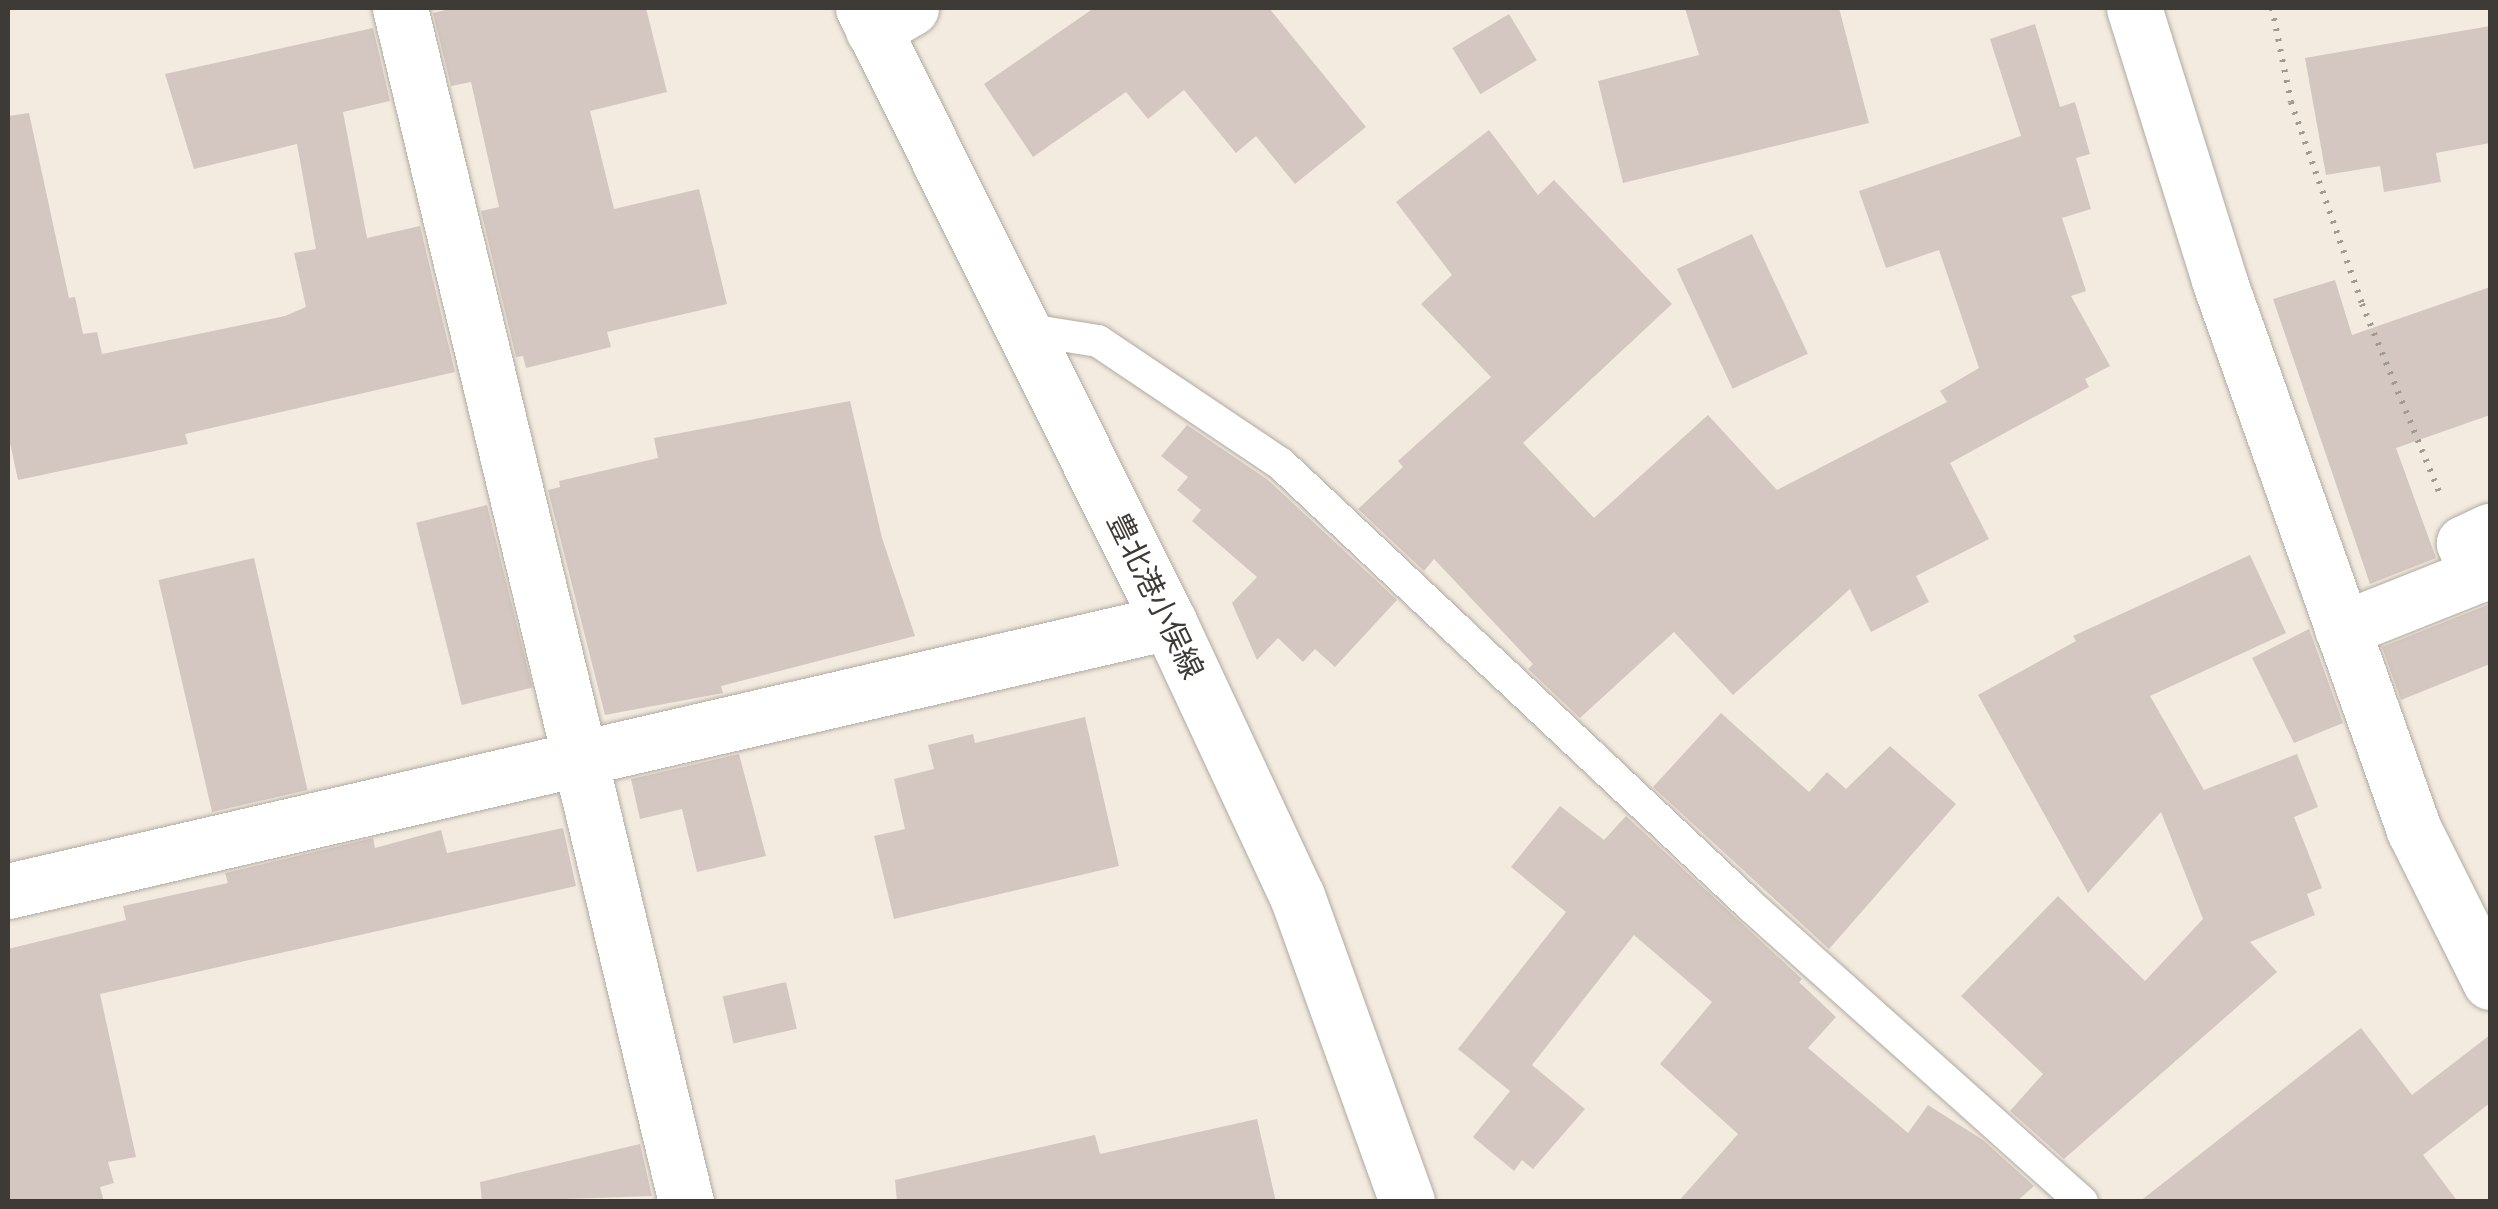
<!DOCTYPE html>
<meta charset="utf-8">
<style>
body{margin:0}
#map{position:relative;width:2498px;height:1209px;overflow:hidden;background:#f3ebe0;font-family:Cabin,"Noto Sans JP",sans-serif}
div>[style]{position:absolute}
.building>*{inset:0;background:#d4c7c1;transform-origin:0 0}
.path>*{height:6px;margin-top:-3px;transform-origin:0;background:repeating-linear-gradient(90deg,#9f9a92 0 2.5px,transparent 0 10.5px)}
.roads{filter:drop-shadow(0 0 2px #b1aa9f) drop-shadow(0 0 2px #b1aa9f)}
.lane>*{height:32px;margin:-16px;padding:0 16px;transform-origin:16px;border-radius:16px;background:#fff}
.street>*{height:55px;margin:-27.5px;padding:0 27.5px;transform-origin:27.5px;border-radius:27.5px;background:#fff}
.secondary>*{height:55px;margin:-27.5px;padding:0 27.5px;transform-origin:27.5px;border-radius:27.5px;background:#fff}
span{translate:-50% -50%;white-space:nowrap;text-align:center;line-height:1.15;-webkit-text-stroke:8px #fff;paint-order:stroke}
.street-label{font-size:30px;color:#3e3b37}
.frame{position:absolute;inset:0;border:10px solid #3e3b37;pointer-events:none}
</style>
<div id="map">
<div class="building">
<i style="clip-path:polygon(454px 8px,646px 8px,667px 92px,590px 111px,614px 209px,699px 189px,727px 304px,607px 332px,611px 347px,526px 368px,523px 356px,516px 357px,481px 211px,499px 207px,471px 82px,451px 86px,433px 13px)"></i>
<i style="clip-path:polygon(1094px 8px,1269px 8px,1366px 127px,1295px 184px,1256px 136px,1236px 153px,1184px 90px,1148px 119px,1126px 92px,1033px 157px,984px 84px)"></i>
<i style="clip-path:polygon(1685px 8px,1839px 8px,1869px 123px,1623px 183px,1598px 81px,1699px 55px)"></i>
<i style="left:1509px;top:14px;width:54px;height:66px;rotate:59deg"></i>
<i style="clip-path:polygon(2035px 24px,2060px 107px,2075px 102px,2090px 154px,2076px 158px,2091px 209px,2062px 218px,2086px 291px,2071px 296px,2110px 366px,2085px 379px,2089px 387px,1950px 463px,1989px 539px,1916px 576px,1929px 602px,1871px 632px,1850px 589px,1733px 695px,1674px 632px,1580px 718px,1528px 669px,1533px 664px,1434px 559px,1424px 571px,1358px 509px,1403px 467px,1398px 461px,1491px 377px,1421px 304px,1452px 275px,1396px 202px,1489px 130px,1538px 195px,1554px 180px,1672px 304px,1523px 443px,1594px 518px,1708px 415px,1777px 490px,1947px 402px,1940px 391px,1979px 368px,1939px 250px,1886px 268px,1859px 191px,2021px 136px,1990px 39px)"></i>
<i style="clip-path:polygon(2490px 26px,2490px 143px,2436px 153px,2441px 182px,2384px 192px,2380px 166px,2326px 175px,2305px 58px)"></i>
<i style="clip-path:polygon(373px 28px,390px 101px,343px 112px,367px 238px,420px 226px,455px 372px,185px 434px,188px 444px,18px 480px,8px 434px,8px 116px,29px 113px,69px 298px,75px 297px,83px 334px,97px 332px,102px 354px,285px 316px,306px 307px,294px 253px,316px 249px,297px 144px,194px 169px,165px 74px)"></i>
<i style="left:1752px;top:234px;width:132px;height:83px;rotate:65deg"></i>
<i style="clip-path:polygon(2335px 280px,2352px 335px,2490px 287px,2490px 415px,2396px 448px,2436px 558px,2370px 584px,2273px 299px)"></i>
<i style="clip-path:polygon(850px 401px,882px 538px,915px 636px,721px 686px,723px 693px,605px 715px,548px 490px,560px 487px,559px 481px,658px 458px,654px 438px)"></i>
<i style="clip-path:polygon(1187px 425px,1268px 480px,1397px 600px,1335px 667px,1315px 649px,1303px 662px,1278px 638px,1257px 660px,1232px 603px,1257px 577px,1192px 521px,1201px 510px,1177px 490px,1188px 477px,1161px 456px)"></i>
<i style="left:487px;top:505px;width:188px;height:73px;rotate:76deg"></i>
<i style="clip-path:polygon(2250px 555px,2286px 633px,2150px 696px,2204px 790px,2297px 754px,2318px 807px,2294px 817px,2322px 888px,2307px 894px,2315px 915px,2250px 942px,2277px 972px,2064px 1159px,2010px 1111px,2043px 1074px,1961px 996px,2058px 896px,2145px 981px,2203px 919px,2161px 812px,2088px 893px,1978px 695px,2076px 641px,2073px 636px)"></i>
<i style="left:254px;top:558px;width:238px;height:98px;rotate:77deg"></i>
<i style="clip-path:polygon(2490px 604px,2490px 664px,2401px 700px,2382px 647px)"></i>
<i style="clip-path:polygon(2309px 629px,2343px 723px,2294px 743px,2252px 658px)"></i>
<i style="clip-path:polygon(1721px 713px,1809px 792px,1827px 772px,1846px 789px,1890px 746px,1956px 804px,1829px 949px,1653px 787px)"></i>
<i style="clip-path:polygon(1085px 717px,1119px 866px,894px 919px,874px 836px,905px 829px,894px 779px,934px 769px,928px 745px,973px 734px,975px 743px)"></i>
<i style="clip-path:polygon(739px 754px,766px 856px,697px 872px,682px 809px,640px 819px,631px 779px)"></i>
<i style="clip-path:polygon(1560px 806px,1604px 840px,1626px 816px,1802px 979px,1799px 982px,1836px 1017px,1808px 1048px,1908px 1133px,1928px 1105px,1983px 1140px,2034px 1186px,2016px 1202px,1678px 1202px,1738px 1134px,1660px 1064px,1712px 1002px,1634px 935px,1532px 1065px,1585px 1109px,1533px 1169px,1522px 1160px,1514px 1171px,1473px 1137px,1510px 1091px,1458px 1049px,1566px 912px,1511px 867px)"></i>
<i style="clip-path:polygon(563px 828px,576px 886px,100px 994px,136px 1157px,108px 1162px,114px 1183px,100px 1187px,104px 1202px,8px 1202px,8px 949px,126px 920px,123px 906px,228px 883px,225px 873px,373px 838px,375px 848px,441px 830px,447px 853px)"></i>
<i style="left:786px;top:982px;width:48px;height:65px;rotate:77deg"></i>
<i style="clip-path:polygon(2361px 1028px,2412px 1095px,2490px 1035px,2490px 1103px,2423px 1155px,2458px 1202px,2139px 1202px)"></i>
<i style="clip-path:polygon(1257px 1119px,1276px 1202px,897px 1202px,895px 1180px,1095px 1135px,1100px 1154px)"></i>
<i style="clip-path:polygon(640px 1144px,652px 1196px,482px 1202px,480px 1182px)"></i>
</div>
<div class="path">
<i style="left:2272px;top:8px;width:96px;rotate:78.6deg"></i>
<i style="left:2291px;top:102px;width:214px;rotate:70.6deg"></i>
<i style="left:2362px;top:304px;width:203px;rotate:67.7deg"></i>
</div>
<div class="roads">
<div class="lane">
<i style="left:1023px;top:329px;width:76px;rotate:9.1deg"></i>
<i style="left:1098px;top:341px;width:220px;rotate:33.9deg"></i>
<i style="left:1281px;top:464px;width:645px;rotate:43.24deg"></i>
<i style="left:1751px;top:906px;width:444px;rotate:41.8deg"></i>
</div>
<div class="street">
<i style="left:400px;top:8px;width:1228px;rotate:76.53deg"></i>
<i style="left:2134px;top:8px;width:285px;rotate:72.6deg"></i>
<i style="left:2219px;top:280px;width:584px;rotate:70.48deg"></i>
<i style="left:2414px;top:830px;width:170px;rotate:63.4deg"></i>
<i style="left:873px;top:30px;width:44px;rotate:-30.1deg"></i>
<i style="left:2342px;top:629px;width:146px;rotate:-21.7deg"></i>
<i style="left:2478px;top:575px;width:35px;rotate:-114deg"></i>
<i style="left:2464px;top:543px;width:29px;rotate:-25deg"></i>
<i style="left:8px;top:891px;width:1192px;rotate:-13.05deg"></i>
</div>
<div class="secondary">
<i style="left:863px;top:8px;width:686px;rotate:63.51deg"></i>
<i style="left:1169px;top:622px;width:302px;rotate:65deg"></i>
<i style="left:1297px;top:896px;width:325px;rotate:70.2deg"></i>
</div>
</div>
<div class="street-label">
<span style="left:1155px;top:596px;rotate:64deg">豊北港小俣線</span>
</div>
<div class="frame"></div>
</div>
